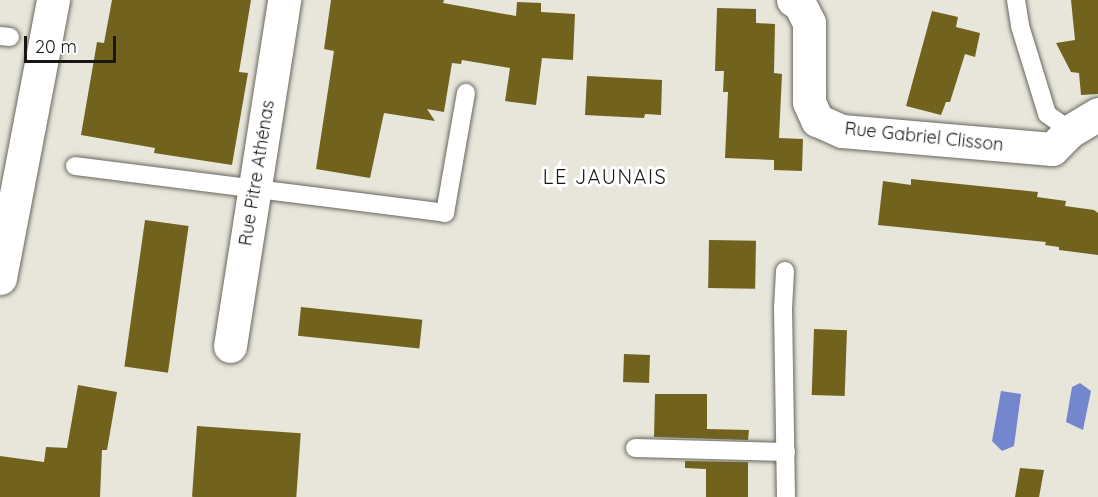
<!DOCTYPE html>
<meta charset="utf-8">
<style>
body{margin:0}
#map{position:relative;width:1098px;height:497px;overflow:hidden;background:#e8e6db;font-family:Quicksand,sans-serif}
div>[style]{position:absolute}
.water>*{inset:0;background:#7486ce}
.building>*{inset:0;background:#71621d;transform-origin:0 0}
.roads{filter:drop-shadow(0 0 2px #68665d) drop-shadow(0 0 2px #68665d)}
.lane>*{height:18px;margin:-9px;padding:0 9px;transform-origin:9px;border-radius:9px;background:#fff}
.street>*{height:33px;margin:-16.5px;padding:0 16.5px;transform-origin:16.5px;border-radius:16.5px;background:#fff}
span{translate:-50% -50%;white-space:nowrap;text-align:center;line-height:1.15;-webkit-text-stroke:6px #fff;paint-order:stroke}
.street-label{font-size:18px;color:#181714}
.neighbourhood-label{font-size:20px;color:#181714;letter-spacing:1.5px}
.scale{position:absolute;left:24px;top:36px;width:92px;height:27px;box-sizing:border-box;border:3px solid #181714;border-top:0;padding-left:8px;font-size:18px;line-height:21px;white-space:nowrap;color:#181714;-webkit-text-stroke:4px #fff;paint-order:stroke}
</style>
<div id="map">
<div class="water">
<i style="clip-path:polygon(1080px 383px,1091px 391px,1083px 430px,1066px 422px,1072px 387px)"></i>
<i style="clip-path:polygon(1001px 391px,1021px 394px,1014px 446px,1002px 451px,992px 441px)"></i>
</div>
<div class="building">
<i style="clip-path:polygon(112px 0,251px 0,239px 72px,248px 73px,232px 165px,154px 153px,155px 148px,81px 135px,97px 42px,104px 43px)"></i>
<i style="clip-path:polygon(331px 0,444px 0,443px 3px,516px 16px,517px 2px,541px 3px,541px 12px,575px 14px,573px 60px,542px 58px,536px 105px,505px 101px,510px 68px,462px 60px,461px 64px,452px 63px,444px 112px,427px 109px,435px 121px,384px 113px,370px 178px,316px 169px,334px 51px,324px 49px)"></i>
<i style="clip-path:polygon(1071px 0,1098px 0,1098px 94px,1081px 95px,1079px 73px,1071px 72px,1056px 43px,1075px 40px)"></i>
<i style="clip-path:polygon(717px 8px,756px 9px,756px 23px,775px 24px,774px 73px,782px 74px,779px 138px,803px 139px,802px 171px,774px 170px,774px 160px,725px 158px,728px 92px,723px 92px,724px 71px,715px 71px)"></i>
<i style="clip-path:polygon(932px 11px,958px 17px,956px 27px,980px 33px,975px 57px,965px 54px,950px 102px,946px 102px,941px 115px,906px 106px)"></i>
<i style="clip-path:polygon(587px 76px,662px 80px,661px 115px,645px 114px,644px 118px,585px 115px)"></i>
<i style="clip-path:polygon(911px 179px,1038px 192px,1037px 197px,1066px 201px,1065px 206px,1094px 210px,1098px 213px,1098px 255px,1059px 250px,1059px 247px,1045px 245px,1046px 242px,878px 225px,883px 181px,911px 185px)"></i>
<i style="left:145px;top:220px;width:44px;height:148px;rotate:8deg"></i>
<i style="left:709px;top:240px;width:47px;height:48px;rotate:1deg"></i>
<i style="left:301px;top:307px;width:122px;height:29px;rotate:6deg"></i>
<i style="left:814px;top:329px;width:33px;height:66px;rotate:2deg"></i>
<i style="left:624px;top:354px;width:26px;height:28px;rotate:2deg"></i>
<i style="clip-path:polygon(78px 385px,117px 392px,107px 450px,102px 450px,100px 497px,0 497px,0 456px,44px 462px,46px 447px,67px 448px)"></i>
<i style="clip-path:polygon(655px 394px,707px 394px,707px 429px,749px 430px,748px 440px,654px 437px)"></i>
<i style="left:197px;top:426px;width:104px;height:71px;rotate:4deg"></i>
<i style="clip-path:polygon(685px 461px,748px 462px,748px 497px,706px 497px,706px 469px,685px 468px)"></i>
<i style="clip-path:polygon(1020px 468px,1044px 470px,1039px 497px,1015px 497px)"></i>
</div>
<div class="roads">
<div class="lane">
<i style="left:1016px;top:0;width:26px;rotate:81deg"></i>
<i style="left:1020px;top:26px;width:92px;rotate:72.9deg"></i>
<i style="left:1047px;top:114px;width:29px;rotate:36deg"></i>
<i style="left:0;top:36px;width:10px;rotate:6deg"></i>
<i style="left:75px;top:166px;width:373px;rotate:7.2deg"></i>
<i style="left:445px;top:213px;width:122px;rotate:-80.1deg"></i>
<i style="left:785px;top:271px;width:36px;rotate:93deg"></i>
<i style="left:783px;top:307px;width:190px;rotate:89.1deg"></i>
<i style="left:635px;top:448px;width:151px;rotate:1.5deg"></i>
</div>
<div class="street">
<i style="left:793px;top:0;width:7px;rotate:27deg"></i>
<i style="left:799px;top:3px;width:22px;rotate:63deg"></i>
<i style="left:809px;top:23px;width:79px;rotate:90deg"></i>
<i style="left:809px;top:102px;width:20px;rotate:66deg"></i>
<i style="left:817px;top:120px;width:27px;rotate:24deg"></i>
<i style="left:842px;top:131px;width:211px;rotate:4.9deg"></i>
<i style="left:1052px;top:149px;width:25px;rotate:-45deg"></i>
<i style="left:1070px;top:131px;width:33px;rotate:-31deg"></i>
<i style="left:0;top:278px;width:283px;rotate:-79.2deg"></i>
<i style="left:230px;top:346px;width:350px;rotate:-81.1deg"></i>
</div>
</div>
<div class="street-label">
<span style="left:924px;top:137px;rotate:6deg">Rue Gabriel Clisson</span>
<span style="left:257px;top:173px;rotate:-81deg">Rue Pitre Athénas</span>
</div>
<div class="neighbourhood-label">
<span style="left:605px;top:176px">LE JAUNAIS</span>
</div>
<div class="scale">20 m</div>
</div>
